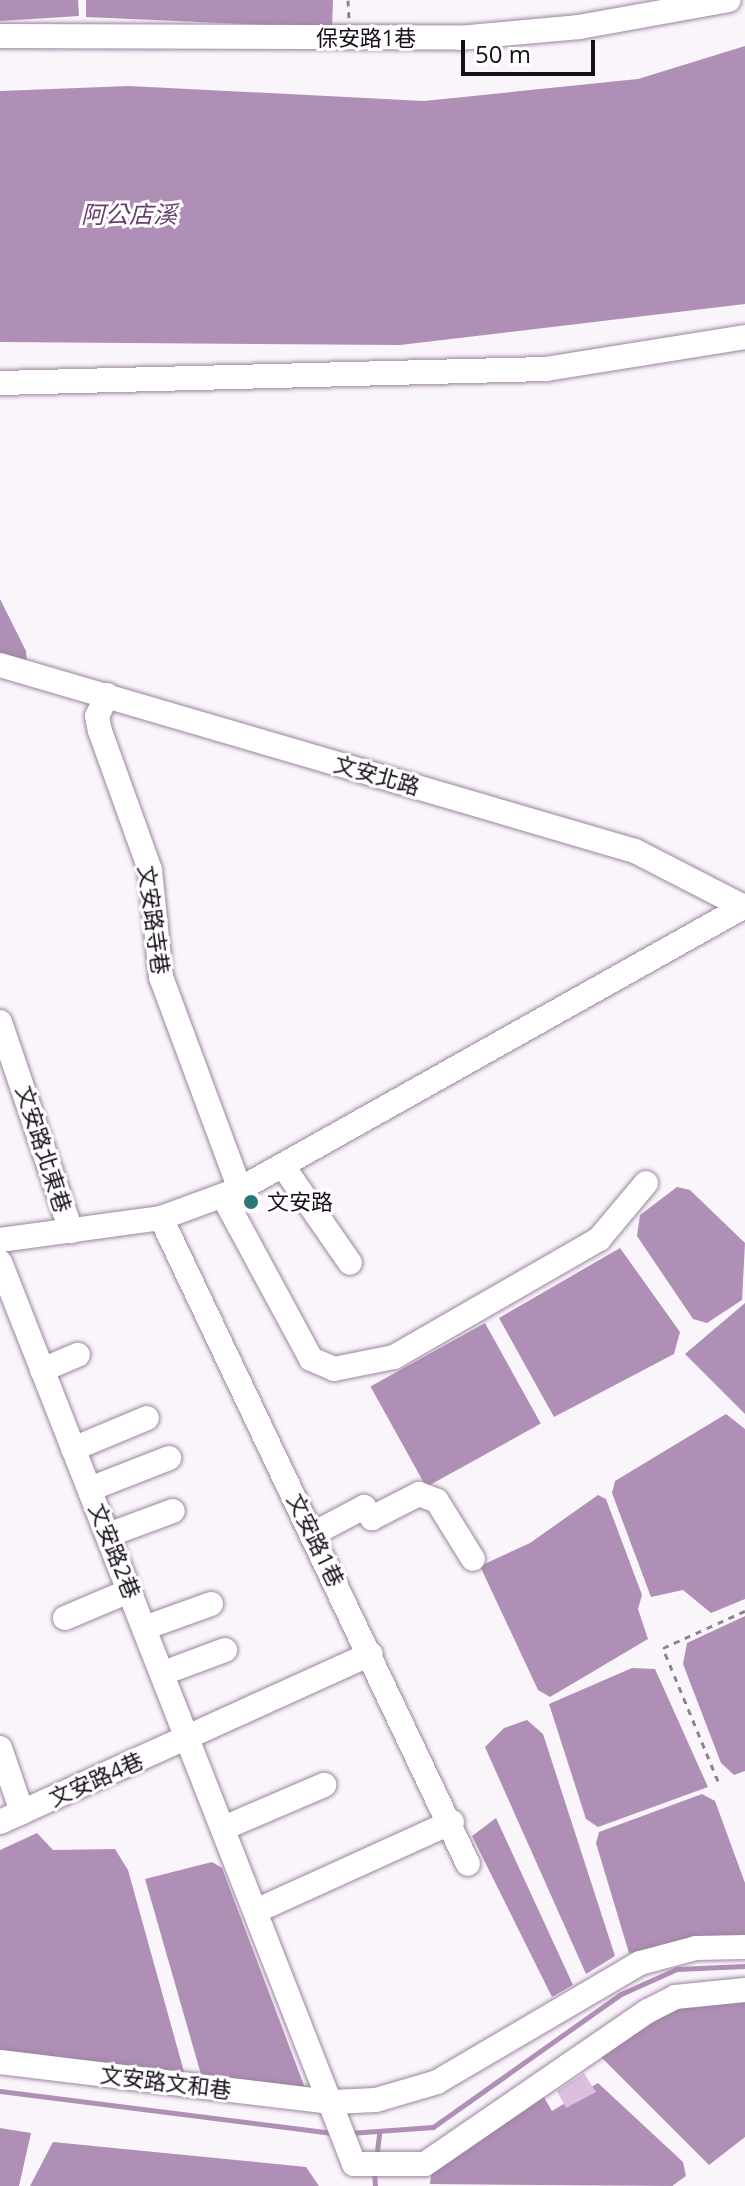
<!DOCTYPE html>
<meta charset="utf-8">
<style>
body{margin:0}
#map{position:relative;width:745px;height:2186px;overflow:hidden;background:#faf5fb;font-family:"Open Sans","Noto Sans TC",sans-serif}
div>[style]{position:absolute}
.water>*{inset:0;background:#af8fb5;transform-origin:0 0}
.stream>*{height:5px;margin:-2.5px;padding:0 2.5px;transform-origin:2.5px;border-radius:2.5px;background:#af8fb5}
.building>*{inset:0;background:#dac0de}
.path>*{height:3px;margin-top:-1.5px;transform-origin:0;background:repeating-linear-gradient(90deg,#8a838c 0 6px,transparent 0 12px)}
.roads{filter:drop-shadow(0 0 2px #9c84a0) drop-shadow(0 0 2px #9c84a0)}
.minor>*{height:24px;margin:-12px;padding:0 12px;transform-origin:12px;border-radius:12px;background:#fff}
.dots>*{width:22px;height:22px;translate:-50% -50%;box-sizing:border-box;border:4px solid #fff;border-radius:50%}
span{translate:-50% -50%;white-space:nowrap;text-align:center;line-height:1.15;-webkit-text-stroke:6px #fff;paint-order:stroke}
.street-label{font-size:22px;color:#170e19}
.poi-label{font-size:22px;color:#170e19}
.left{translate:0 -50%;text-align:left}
.water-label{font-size:24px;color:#673c6f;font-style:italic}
.scale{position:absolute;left:461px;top:40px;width:134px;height:36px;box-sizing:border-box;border:4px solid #170e19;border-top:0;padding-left:10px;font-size:24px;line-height:28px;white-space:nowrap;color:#170e19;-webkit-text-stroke:6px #fff;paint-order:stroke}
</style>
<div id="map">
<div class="water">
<i style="clip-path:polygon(0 0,78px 0,79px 16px,0 21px)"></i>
<i style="clip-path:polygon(86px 0,333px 0,332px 28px,86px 17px)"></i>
<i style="clip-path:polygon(745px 46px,745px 304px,400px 345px,0 342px,0 91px,129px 86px,424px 101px,638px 79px)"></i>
<i style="clip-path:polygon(0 599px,26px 651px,27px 664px,0 656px)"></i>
<i style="clip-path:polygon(677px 1187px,690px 1190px,745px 1243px,742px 1300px,707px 1323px,693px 1319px,637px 1236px,640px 1215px)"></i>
<i style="clip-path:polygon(620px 1248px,680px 1332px,674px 1354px,554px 1417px,499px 1318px)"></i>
<i style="clip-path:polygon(745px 1303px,745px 1414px,685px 1354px)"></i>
<i style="left:485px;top:1323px;width:115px;height:131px;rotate:61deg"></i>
<i style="clip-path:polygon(726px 1414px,745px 1429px,745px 1599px,711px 1613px,683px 1590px,651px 1597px,612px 1493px,615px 1481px)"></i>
<i style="clip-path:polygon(598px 1495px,606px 1499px,642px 1595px,638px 1609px,648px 1639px,550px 1697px,538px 1690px,480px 1566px,530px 1543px)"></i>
<i style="clip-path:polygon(745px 1616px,745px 1771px,734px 1775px,721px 1763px,683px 1664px,687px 1643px)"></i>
<i style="clip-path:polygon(632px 1668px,655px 1669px,708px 1787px,598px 1827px,586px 1819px,549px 1704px)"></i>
<i style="clip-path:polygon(527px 1720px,543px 1734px,615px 1956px,586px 1974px,485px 1747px,504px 1728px)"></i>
<i style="clip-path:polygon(702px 1794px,715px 1801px,745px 1883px,745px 1942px,629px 1953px,596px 1843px,599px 1832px)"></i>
<i style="clip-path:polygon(496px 1818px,573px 1985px,552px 1997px,472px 1836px)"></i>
<i style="clip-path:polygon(37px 1833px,53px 1850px,115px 1849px,128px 1870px,186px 2079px,0 2057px,0 1850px)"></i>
<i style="clip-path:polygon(212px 1862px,222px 1868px,305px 2088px,202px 2078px,145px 1879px)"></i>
<i style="clip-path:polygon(704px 1995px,745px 1997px,745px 2137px,709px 2165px,600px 2056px,608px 2038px)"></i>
<i style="clip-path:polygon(598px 2083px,683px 2162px,686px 2176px,672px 2186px,430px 2184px,432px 2168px,539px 2089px,552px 2111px)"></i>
<i style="clip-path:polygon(0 2128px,31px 2133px,19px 2186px,0 2186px)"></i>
<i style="clip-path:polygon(53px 2142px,306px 2167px,319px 2186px,30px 2186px)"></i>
</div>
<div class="stream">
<i style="left:0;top:2091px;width:335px;rotate:7.2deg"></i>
<i style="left:350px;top:2133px;width:83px;rotate:-4.1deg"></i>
<i style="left:433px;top:2127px;width:230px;rotate:-35.3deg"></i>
<i style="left:621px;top:1994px;width:61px;rotate:-24.1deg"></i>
<i style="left:677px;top:1969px;width:68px;rotate:-2.5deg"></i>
<i style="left:376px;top:2159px;width:25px;rotate:-83deg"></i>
<i style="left:374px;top:2172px;width:14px;rotate:86deg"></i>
</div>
<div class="building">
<i style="clip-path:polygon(584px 2073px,596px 2092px,566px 2108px,557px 2091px)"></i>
</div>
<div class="path">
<i style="left:348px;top:0;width:18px;rotate:87deg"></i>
<i style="left:718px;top:1781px;width:144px;rotate:-112.5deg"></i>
<i style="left:663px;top:1648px;width:90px;rotate:-24.3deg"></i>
</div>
<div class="roads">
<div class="minor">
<i style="left:0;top:36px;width:459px;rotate:0.2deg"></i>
<i style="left:459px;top:38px;width:121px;rotate:-5.2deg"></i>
<i style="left:579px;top:27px;width:152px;rotate:-10.2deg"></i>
<i style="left:0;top:383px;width:546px;rotate:-1.47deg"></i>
<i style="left:546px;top:369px;width:202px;rotate:-9.1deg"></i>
<i style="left:0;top:665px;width:662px;rotate:16.33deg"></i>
<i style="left:635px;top:851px;width:123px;rotate:27.2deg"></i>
<i style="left:107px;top:695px;width:23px;rotate:115deg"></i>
<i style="left:97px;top:716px;width:15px;rotate:79deg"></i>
<i style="left:100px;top:731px;width:148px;rotate:70.2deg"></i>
<i style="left:150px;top:870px;width:108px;rotate:84.1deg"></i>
<i style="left:161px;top:977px;width:226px;rotate:69.6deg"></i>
<i style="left:0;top:1022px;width:221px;rotate:71.2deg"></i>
<i style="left:285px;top:1169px;width:114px;rotate:55.3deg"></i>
<i style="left:223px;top:1196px;width:185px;rotate:61.6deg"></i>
<i style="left:311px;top:1359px;width:25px;rotate:23deg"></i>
<i style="left:334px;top:1369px;width:61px;rotate:-11.3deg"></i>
<i style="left:394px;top:1357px;width:237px;rotate:-29.9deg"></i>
<i style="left:599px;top:1239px;width:73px;rotate:-50deg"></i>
<i style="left:161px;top:1218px;width:715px;rotate:64.58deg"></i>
<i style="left:0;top:1240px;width:162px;rotate:-7.8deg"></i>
<i style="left:161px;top:1218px;width:84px;rotate:-20.2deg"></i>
<i style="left:240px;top:1189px;width:579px;rotate:-29.27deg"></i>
<i style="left:0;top:1262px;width:969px;rotate:68.57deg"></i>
<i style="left:354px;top:2164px;width:71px"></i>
<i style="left:425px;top:2164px;width:270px;rotate:-34.5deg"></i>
<i style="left:648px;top:2011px;width:30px;rotate:-27deg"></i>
<i style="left:675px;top:1997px;width:70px;rotate:-5.7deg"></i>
<i style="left:42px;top:1370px;width:39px;rotate:-23deg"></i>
<i style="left:73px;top:1449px;width:80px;rotate:-22.7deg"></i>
<i style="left:90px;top:1489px;width:85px;rotate:-21.4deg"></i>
<i style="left:313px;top:1534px;width:58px;rotate:-27.9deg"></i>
<i style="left:364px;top:1507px;width:14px;rotate:54deg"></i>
<i style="left:372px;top:1518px;width:53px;rotate:-27.1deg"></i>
<i style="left:419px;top:1494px;width:19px;rotate:21deg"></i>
<i style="left:437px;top:1501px;width:68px;rotate:58.2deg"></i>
<i style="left:108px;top:1535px;width:69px;rotate:-20.3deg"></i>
<i style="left:65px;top:1618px;width:69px;rotate:-22.9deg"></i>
<i style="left:147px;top:1627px;width:68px;rotate:-19.8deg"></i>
<i style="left:166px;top:1672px;width:63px;rotate:-20.4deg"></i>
<i style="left:0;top:1748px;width:68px;rotate:71deg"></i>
<i style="left:0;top:1822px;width:407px;rotate:-24.4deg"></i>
<i style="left:226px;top:1827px;width:107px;rotate:-23.2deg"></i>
<i style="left:258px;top:1910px;width:213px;rotate:-24.4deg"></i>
<i style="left:0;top:2062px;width:334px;rotate:6.9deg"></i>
<i style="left:332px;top:2102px;width:44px;rotate:-2.6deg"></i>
<i style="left:376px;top:2100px;width:64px;rotate:-16.4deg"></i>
<i style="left:437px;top:2082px;width:235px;rotate:-30.4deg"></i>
<i style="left:640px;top:1963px;width:58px;rotate:-15deg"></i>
<i style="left:696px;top:1948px;width:49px;rotate:-1.2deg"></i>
</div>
</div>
<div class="dots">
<i style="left:251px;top:1202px;background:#2d7778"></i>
</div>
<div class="street-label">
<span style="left:366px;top:38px">保安路1巷</span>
<span style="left:377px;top:775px;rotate:16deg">文安北路</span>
<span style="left:154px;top:920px;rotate:82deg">文安路寺巷</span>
<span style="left:44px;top:1149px;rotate:72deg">文安路北東巷</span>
<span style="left:316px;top:1540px;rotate:64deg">文安路1巷</span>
<span style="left:115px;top:1551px;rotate:68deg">文安路2巷</span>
<span style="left:96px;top:1779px;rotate:-24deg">文安路4巷</span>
<span style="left:166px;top:2082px;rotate:7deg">文安路文和巷</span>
</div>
<div class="poi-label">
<span class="left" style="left:267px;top:1202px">文安路</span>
</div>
<div class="water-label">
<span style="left:129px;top:214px">阿公店溪</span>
</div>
<div class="scale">50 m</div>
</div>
